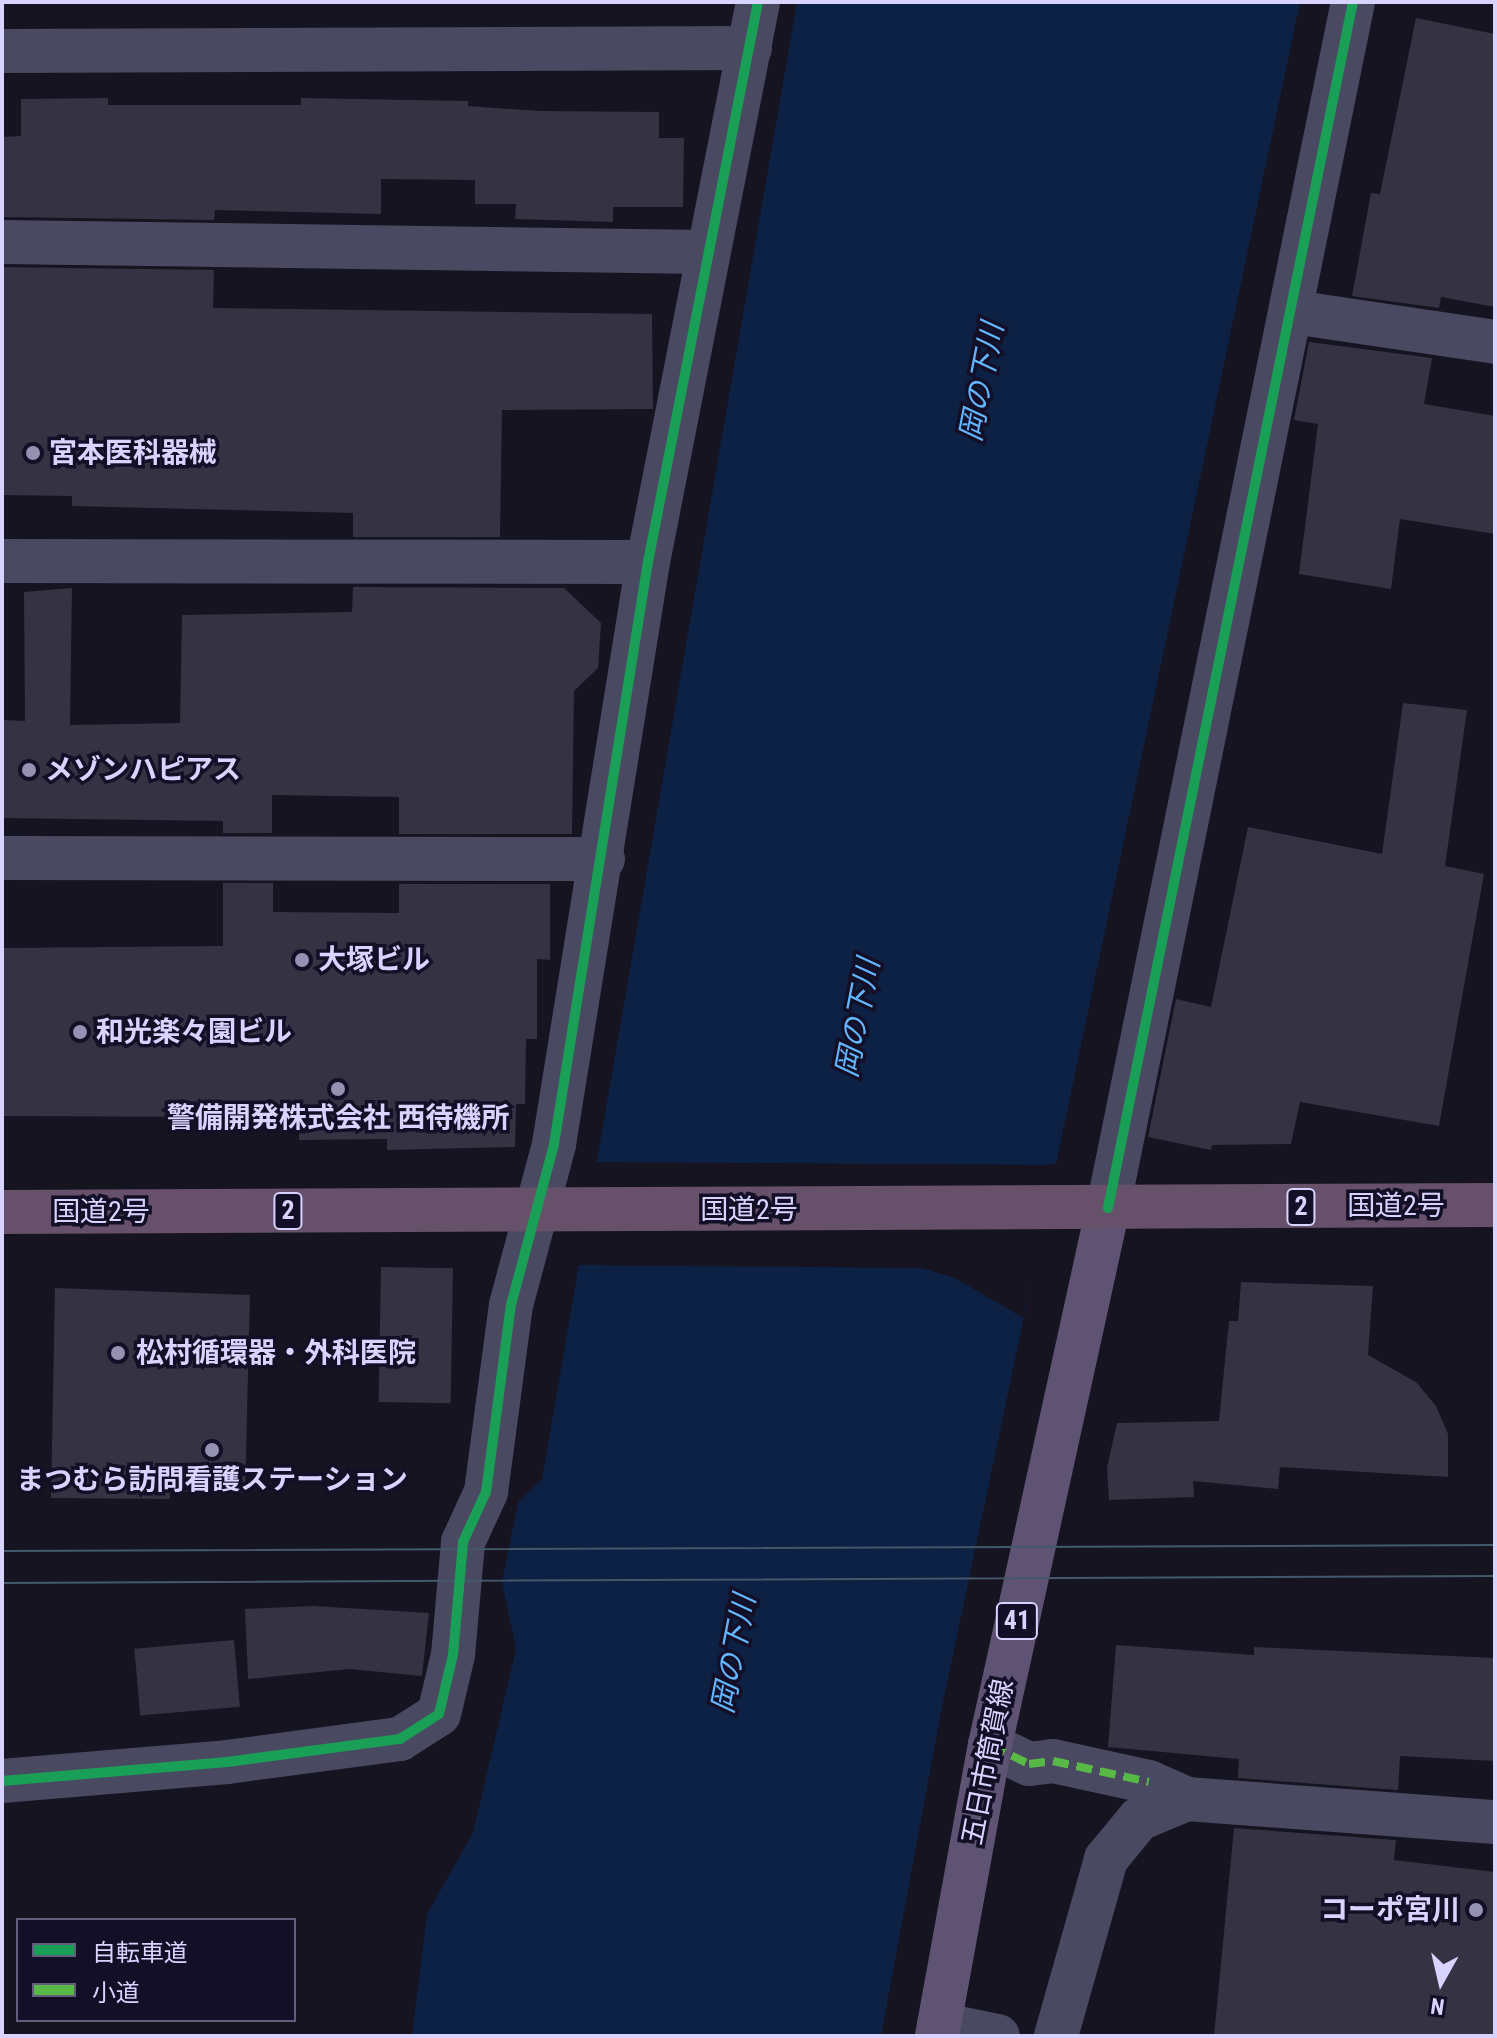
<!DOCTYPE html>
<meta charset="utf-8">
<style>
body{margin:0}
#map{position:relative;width:1497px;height:2038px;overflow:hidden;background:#161421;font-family:"Roboto Condensed","Noto Sans JP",sans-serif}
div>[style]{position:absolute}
.water>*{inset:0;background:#0d2144}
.pier>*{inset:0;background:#161421}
.building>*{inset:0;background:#343243;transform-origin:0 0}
.street>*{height:44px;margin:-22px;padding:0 22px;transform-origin:22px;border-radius:22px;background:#4a4962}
.primary>*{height:44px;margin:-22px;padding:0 22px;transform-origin:22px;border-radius:22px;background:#5e5373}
.highway>*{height:44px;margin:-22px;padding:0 22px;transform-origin:22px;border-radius:22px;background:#67516a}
.tram>*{height:2px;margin:-1px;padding:0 1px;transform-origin:1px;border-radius:1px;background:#43596b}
.quiet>*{height:8px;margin-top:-4px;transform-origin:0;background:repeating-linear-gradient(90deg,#58b947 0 16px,transparent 0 24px)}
.cycleway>*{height:10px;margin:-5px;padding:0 5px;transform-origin:5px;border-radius:5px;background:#1a9f57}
.dots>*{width:22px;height:22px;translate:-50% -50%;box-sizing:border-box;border:4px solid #130f26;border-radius:50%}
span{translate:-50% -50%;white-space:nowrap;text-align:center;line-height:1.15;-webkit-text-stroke:7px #130f26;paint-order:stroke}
.shield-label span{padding:2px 6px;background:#130f26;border:2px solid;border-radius:6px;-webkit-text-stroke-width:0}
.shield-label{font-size:26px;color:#d9d4ff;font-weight:700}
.poi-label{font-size:28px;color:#d9d4ff;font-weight:700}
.left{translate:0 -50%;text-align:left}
.right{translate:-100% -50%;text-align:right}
.street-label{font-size:28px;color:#d9d4ff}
.water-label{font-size:30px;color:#62b6ff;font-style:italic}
.frame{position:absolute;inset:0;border:4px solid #d9d4ff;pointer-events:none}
.legend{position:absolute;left:16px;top:1918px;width:280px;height:104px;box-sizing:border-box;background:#130f26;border:2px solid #625e7d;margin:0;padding:10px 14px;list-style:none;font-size:24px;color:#d9d4ff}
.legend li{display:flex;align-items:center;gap:16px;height:40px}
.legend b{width:40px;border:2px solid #625e7d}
.north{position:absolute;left:1401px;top:1942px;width:80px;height:80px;-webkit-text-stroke:6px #130f26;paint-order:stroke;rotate:188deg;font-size:22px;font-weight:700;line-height:32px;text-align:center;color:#d9d4ff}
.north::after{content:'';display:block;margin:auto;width:28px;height:36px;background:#d9d4ff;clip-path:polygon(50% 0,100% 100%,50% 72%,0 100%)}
</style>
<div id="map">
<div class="water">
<i style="clip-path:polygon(797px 2px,1300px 2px,941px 1712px,881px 2036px,412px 2036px,427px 1914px,473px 1833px,516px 1649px,502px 1582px,518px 1503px,542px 1479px)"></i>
</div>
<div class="pier">
<i style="clip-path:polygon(593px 1162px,1046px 1165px,1058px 1163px,1023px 1318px,955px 1278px,921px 1268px,575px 1265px)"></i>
</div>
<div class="building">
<i style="clip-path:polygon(1416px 18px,1495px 34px,1495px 307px,1441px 297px,1439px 308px,1352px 296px,1371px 193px,1380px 194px)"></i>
<i style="clip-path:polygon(108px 98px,108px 105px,301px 105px,301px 98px,468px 101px,468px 106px,541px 111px,659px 112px,659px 138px,684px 138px,683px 207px,613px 207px,613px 222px,515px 219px,516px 204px,475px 204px,475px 180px,381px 179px,381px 214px,215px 210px,214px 220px,2px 217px,2px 137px,21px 136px,21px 99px)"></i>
<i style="clip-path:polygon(2px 267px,214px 270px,213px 308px,652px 314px,653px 409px,502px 410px,500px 537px,353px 537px,353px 513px,72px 506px,72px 496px,2px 495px)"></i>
<i style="clip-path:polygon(1309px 342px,1432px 358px,1424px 404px,1495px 416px,1495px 534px,1400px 519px,1391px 589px,1299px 574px,1318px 424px,1294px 420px)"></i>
<i style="clip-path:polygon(353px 587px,564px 588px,601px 623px,598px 668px,574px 691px,572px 834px,399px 834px,399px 797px,272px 795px,272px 833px,223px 833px,223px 821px,2px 818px,2px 720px,25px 721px,24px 592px,72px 588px,70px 725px,180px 723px,182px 615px,352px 612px)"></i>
<i style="clip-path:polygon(1403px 703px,1467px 710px,1445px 866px,1484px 874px,1439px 1126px,1300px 1102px,1291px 1144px,1212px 1145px,1211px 1150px,1148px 1137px,1176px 999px,1211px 1007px,1248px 827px,1382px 854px)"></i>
<i style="clip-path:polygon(223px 883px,273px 883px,273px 912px,399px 913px,399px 884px,550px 884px,550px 960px,537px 959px,537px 1039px,526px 1039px,525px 1104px,516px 1104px,515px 1147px,387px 1150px,387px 1139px,299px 1140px,299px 1123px,227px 1123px,227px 1117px,2px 1116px,2px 948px,223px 946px)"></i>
<i style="left:381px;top:1267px;width:72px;height:135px;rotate:1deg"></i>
<i style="clip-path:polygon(1241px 1282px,1373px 1286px,1368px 1355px,1416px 1382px,1436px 1406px,1448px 1434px,1448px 1477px,1280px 1467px,1278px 1489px,1193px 1481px,1194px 1497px,1109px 1500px,1107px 1467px,1117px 1423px,1219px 1421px,1229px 1321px,1238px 1321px)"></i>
<i style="clip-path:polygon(55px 1288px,250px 1295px,245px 1493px,170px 1491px,170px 1499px,51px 1498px)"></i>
<i style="clip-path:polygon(313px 1606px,429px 1613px,422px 1676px,349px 1669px,248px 1679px,245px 1609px)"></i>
<i style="left:234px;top:1640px;width:67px;height:100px;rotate:85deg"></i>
<i style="clip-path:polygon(1116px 1645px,1254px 1655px,1254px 1647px,1495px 1658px,1495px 1761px,1400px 1756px,1398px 1790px,1238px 1778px,1239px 1759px,1108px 1747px)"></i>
<i style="clip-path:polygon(1234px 1828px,1396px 1840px,1394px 1860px,1495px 1872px,1495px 2036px,1214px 2036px)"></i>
</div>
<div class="street">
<i style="left:2px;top:51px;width:748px;rotate:-0.23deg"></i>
<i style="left:2px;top:242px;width:704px;rotate:0.81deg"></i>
<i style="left:1293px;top:312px;width:204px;rotate:8.4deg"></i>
<i style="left:2px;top:561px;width:646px;rotate:0.09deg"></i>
<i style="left:2px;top:858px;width:601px;rotate:0.1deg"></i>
<i style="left:1108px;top:1208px;width:1231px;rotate:-78.52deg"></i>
<i style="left:990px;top:1745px;width:43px;rotate:26deg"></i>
<i style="left:1029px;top:1764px;width:24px;rotate:-7deg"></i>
<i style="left:1053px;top:1761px;width:98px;rotate:12.3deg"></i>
<i style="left:1149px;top:1782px;width:42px;rotate:24.1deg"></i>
<i style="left:1187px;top:1799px;width:309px;rotate:4.3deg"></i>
<i style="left:2px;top:1781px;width:226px;rotate:-4.8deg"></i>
<i style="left:227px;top:1762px;width:175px;rotate:-7.6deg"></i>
<i style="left:400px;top:1739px;width:46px;rotate:-32.7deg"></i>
<i style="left:439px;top:1714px;width:61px;rotate:-76.7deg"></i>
<i style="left:453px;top:1655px;width:113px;rotate:-84.9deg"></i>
<i style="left:463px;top:1542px;width:55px;rotate:-65.3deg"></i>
<i style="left:486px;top:1492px;width:189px;rotate:-82.4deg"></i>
<i style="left:511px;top:1305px;width:167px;rotate:-75deg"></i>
<i style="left:554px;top:1144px;width:590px;rotate:-80.83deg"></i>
<i style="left:648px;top:562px;width:571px;rotate:-78.89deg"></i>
<i style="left:939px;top:2024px;width:60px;rotate:11.5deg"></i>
<i style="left:1056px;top:2036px;width:184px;rotate:-74.2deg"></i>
<i style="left:1106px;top:1859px;width:52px;rotate:-50.5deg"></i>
<i style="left:1139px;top:1819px;width:52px;rotate:-22.6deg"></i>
</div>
<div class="primary">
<i style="left:937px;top:2036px;width:296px;rotate:-79.7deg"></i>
<i style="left:990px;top:1745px;width:550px;rotate:-77.61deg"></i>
</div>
<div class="highway">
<i style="left:2px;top:1212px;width:1493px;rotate:-0.27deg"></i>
</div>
<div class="tram">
<i style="left:2px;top:1551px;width:1493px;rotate:-0.23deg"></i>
<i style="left:2px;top:1583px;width:1493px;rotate:-0.27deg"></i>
</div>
<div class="quiet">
<i style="left:990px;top:1745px;width:43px;rotate:26deg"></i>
<i style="left:1029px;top:1764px;width:24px;rotate:-7deg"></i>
<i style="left:1053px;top:1761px;width:98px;rotate:12.3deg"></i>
</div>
<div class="cycleway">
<i style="left:1108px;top:1208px;width:1231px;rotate:-78.52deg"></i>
<i style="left:2px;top:1781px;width:226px;rotate:-4.8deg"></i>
<i style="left:227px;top:1762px;width:175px;rotate:-7.6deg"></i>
<i style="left:400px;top:1739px;width:46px;rotate:-32.7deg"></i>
<i style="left:439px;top:1714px;width:61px;rotate:-76.7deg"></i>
<i style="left:453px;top:1655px;width:113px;rotate:-84.9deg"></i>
<i style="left:463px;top:1542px;width:55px;rotate:-65.3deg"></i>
<i style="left:486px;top:1492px;width:189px;rotate:-82.4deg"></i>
<i style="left:511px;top:1305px;width:167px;rotate:-75deg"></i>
<i style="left:554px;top:1144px;width:590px;rotate:-80.83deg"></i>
<i style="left:648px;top:562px;width:571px;rotate:-78.89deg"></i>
</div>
<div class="dots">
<i style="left:33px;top:453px;background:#9591b1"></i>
<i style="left:29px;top:770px;background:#9591b1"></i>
<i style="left:302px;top:960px;background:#9591b1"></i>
<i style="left:80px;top:1032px;background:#9591b1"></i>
<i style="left:338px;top:1089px;background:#9591b1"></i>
<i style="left:118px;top:1353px;background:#9591b1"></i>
<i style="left:212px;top:1450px;background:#9591b1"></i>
<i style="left:1476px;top:1910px;background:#9591b1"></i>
</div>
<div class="shield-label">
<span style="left:1301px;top:1207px">2</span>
<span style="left:288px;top:1211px">2</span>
<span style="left:1017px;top:1621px">41</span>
</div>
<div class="poi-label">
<span class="left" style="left:49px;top:453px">宮本医科器械</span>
<span class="left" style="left:45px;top:770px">メゾンハピアス</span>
<span class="left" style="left:318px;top:960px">大塚ビル</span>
<span class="left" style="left:96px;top:1032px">和光楽々園ビル</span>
<span style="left:338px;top:1118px">警備開発株式会社 西待機所</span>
<span class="left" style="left:136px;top:1353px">松村循環器・外科医院</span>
<span style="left:212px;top:1480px">まつむら訪問看護ステーション</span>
<span class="right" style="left:1460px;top:1910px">コーポ宮川</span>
</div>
<div class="street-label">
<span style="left:1396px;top:1206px">国道2号</span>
<span style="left:749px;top:1210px">国道2号</span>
<span style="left:101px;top:1212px">国道2号</span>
<span style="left:988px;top:1762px;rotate:-79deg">五日市筒賀線</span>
</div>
<div class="water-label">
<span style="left:982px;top:382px;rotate:-79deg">岡の下川</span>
<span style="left:858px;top:1018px;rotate:-79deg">岡の下川</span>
<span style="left:734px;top:1654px;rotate:-79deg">岡の下川</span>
</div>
<div class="frame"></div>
<ul class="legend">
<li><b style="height:10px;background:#1a9f57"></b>自転車道</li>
<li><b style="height:10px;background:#58b947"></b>小道</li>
</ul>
<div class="north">N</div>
</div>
